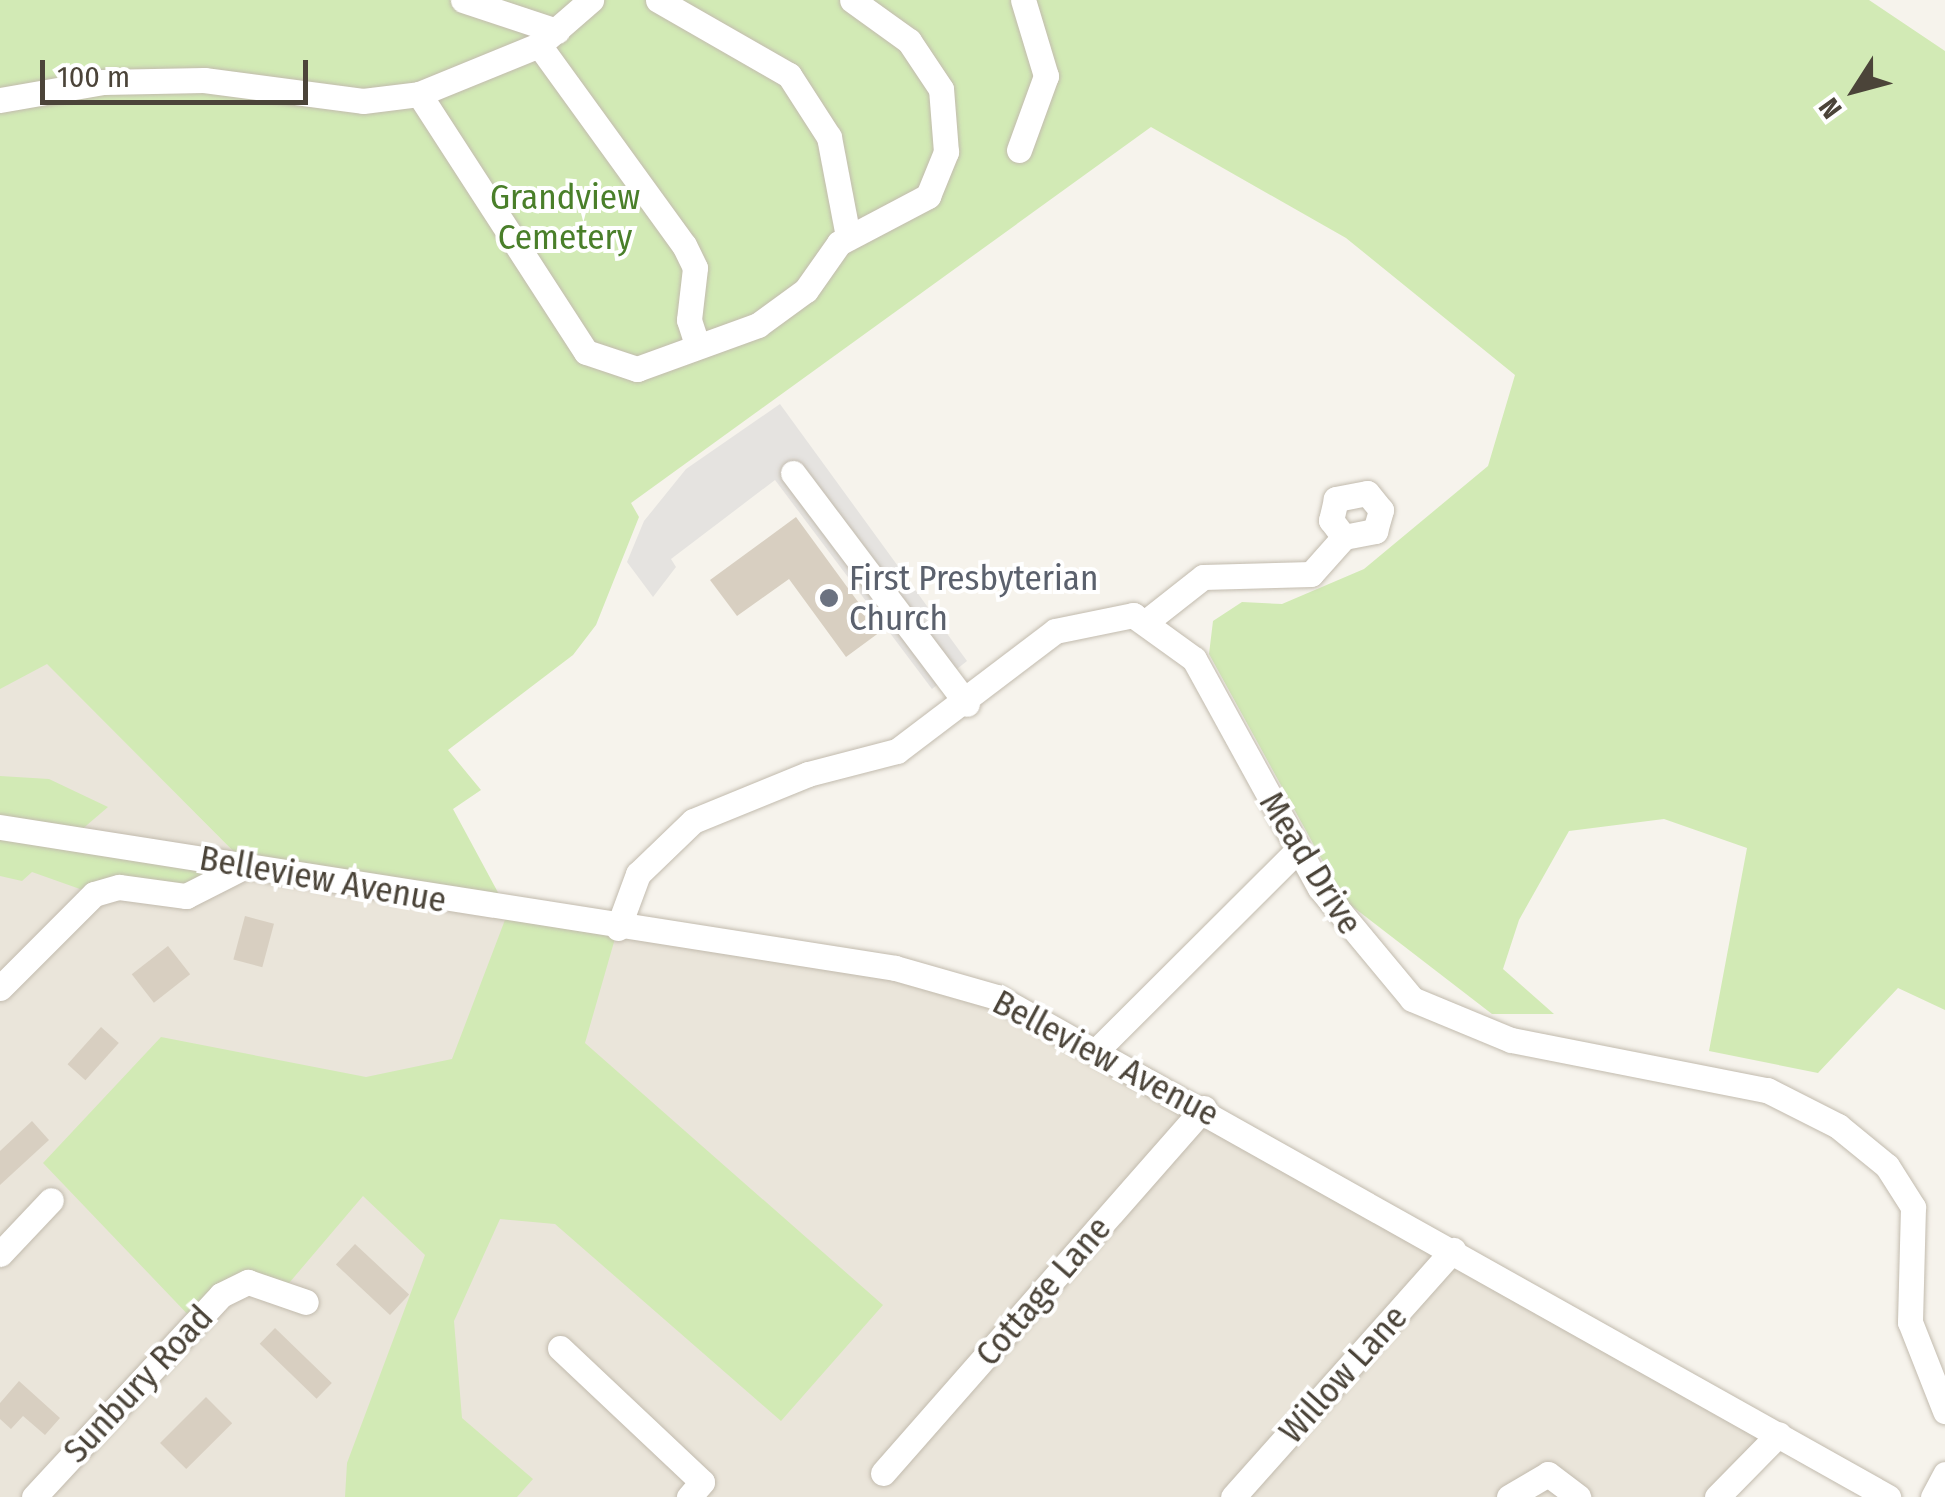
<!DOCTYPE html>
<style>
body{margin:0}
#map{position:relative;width:1945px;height:1497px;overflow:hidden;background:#f6f3ec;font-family:"Fira Sans Condensed",sans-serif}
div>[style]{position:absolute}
.residential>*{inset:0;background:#eae5da}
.green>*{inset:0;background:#d2eab5}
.parking>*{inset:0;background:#e5e3e0}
.building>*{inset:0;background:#d8cfc1;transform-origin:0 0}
.roads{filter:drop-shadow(0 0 2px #c2bbae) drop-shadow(0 0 2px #c2bbae)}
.minor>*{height:25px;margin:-12.5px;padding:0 12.5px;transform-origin:12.5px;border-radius:12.5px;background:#fff}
.dots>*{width:28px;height:28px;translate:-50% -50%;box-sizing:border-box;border:5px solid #fff;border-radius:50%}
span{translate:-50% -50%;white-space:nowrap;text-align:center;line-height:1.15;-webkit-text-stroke:8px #fff;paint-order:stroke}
.park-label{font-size:35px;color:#4a7f2a}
.worship-label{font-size:35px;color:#5b616d}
.left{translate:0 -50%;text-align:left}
.street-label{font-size:35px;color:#4b4439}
.north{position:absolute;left:1805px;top:40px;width:100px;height:100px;-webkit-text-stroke:8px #fff;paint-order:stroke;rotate:234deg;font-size:28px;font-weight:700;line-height:40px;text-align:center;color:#4b4439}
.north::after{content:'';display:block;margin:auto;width:35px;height:45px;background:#4b4439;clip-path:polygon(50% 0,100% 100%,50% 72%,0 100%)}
.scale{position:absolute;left:40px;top:60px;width:268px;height:45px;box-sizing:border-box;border:5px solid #4b4439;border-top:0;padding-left:12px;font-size:30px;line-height:35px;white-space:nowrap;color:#4b4439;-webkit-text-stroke:8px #fff;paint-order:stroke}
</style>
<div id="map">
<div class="residential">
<i style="clip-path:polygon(0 616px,247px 865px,949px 981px,1779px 1434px,1717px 1497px,0 1497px)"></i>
</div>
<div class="green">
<i style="clip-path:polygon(0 0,1869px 0,1945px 51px,1945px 1010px,1898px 988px,1818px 1073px,1709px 1051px,1747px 848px,1664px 819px,1569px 831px,1519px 920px,1503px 969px,1554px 1014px,1492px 1014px,1344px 900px,1209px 654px,1213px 621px,1242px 602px,1282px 604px,1364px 569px,1488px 466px,1515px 375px,1346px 238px,1151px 127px,631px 503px,639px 517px,596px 625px,573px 655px,448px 750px,481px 790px,453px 809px,508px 911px,618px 928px,585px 1043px,883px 1305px,781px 1421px,555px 1224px,500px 1219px,454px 1321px,462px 1418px,533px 1479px,517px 1497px,345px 1497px,347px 1463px,425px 1255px,363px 1196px,284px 1289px,248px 1282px,195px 1322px,43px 1163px,161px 1037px,366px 1077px,452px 1059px,508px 912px,247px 865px,212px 889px,94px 894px,32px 872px,22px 881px,0 876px,0 776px,49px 779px,108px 807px,73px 837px,246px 864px,47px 664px,0 689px)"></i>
</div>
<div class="parking">
<i style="clip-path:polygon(780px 404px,967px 661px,932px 689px,775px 480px,671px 559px,676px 567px,653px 597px,627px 562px,644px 521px,686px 469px)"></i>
</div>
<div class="building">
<i style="clip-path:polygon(796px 517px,880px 632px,846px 657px,789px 579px,737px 616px,710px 580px)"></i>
<i style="left:245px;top:916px;width:30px;height:45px;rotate:15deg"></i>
<i style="left:168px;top:946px;width:36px;height:46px;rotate:52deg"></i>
<i style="left:101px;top:1027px;width:24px;height:50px;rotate:42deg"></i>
<i style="clip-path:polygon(32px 1121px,49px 1140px,0 1185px,0 1151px)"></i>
<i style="left:355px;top:1244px;width:74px;height:28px;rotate:43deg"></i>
<i style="left:275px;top:1328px;width:79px;height:22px;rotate:44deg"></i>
<i style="clip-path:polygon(19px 1381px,60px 1418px,45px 1435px,23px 1416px,11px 1429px,0 1419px,0 1403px)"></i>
<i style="left:206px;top:1397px;width:37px;height:65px;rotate:45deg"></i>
</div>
<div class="roads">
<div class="minor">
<i style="left:463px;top:0;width:99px;rotate:18.3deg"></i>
<i style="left:658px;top:0;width:151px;rotate:29.8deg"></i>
<i style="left:789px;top:75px;width:74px;rotate:57.2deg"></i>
<i style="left:829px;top:137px;width:102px;rotate:79.2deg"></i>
<i style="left:539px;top:45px;width:247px;rotate:54.1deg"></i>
<i style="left:684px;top:245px;width:25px;rotate:64deg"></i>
<i style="left:695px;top:268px;width:52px;rotate:96.6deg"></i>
<i style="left:689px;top:320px;width:26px;rotate:72deg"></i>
<i style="left:419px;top:94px;width:307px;rotate:57.1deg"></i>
<i style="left:586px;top:352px;width:54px;rotate:18.4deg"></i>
<i style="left:637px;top:369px;width:129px;rotate:-20deg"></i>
<i style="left:758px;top:325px;width:59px;rotate:-36.1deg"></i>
<i style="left:806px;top:290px;width:57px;rotate:-54.9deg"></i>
<i style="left:839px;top:243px;width:101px;rotate:-27.8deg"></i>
<i style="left:928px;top:196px;width:48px;rotate:-67.8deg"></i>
<i style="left:946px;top:152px;width:63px;rotate:-94.5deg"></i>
<i style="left:941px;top:89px;width:58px;rotate:-123.7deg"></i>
<i style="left:909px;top:41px;width:70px;rotate:-144.3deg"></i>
<i style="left:0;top:100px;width:105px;rotate:-9.9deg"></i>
<i style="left:103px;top:82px;width:101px;rotate:-1.1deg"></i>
<i style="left:204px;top:80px;width:160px;rotate:7.5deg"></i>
<i style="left:363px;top:101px;width:56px;rotate:-7.1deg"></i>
<i style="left:419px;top:94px;width:130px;rotate:-22.2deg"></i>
<i style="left:539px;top:45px;width:69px;rotate:-40.9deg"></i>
<i style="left:1019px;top:150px;width:79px;rotate:-70deg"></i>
<i style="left:1046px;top:76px;width:79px;rotate:-106.8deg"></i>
<i style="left:793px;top:473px;width:289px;rotate:53deg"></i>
<i style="left:1147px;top:621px;width:71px;rotate:-38.2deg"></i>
<i style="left:1203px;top:577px;width:108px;rotate:-1.6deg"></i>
<i style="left:1311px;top:574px;width:50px;rotate:-48.3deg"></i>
<i style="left:1344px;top:537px;width:32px;rotate:-11deg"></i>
<i style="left:1375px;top:531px;width:22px;rotate:-74deg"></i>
<i style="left:1381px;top:510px;width:22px;rotate:-129deg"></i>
<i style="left:1367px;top:493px;width:32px;rotate:169deg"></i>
<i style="left:1336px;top:499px;width:22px;rotate:103deg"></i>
<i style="left:1331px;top:520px;width:21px;rotate:53deg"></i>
<i style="left:0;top:827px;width:906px;rotate:8.95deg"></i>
<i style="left:895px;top:968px;width:106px;rotate:15.9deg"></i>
<i style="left:997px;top:997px;width:1022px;rotate:29.3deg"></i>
<i style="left:618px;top:928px;width:58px;rotate:-69.7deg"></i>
<i style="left:638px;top:874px;width:76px;rotate:-43.9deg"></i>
<i style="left:693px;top:821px;width:124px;rotate:-22.2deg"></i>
<i style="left:808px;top:774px;width:92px;rotate:-14.5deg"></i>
<i style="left:897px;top:751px;width:198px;rotate:-37.2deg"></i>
<i style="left:1055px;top:631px;width:80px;rotate:-11.6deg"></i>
<i style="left:1133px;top:615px;width:75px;rotate:35.8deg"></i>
<i style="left:1194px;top:659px;width:261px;rotate:61.2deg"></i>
<i style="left:1320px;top:888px;width:144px;rotate:50.3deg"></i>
<i style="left:1412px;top:999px;width:107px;rotate:22.5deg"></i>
<i style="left:1511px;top:1040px;width:261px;rotate:11.1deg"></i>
<i style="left:1767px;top:1090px;width:80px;rotate:26.9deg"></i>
<i style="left:1838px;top:1126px;width:63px;rotate:39.2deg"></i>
<i style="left:1887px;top:1166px;width:49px;rotate:57.6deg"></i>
<i style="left:1913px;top:1207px;width:115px;rotate:91.5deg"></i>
<i style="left:1910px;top:1322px;width:96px;rotate:68.5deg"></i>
<i style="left:0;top:988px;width:133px;rotate:-45deg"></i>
<i style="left:94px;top:894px;width:26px;rotate:-16deg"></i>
<i style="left:119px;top:887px;width:68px;rotate:7.7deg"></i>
<i style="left:186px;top:896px;width:68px;rotate:-26.9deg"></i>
<i style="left:1100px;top:1047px;width:278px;rotate:-44.9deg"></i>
<i style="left:0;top:1254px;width:74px;rotate:-46.6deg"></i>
<i style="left:560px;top:1348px;width:195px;rotate:43.3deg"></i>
<i style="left:702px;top:1482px;width:20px;rotate:131deg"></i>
<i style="left:883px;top:1473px;width:486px;rotate:-48.7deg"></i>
<i style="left:34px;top:1497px;width:275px;rotate:-47.2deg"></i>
<i style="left:221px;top:1295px;width:30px;rotate:-26deg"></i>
<i style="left:248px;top:1282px;width:61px;rotate:19deg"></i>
<i style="left:1233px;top:1497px;width:331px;rotate:-48.3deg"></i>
<i style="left:1509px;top:1497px;width:45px;rotate:-30.5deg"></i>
<i style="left:1548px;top:1474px;width:38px;rotate:37deg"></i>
<i style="left:1717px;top:1497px;width:88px;rotate:-45.5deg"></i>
<i style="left:1933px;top:1497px;width:26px;rotate:-62deg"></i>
</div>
</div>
<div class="dots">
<i style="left:829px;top:598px;background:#6b7280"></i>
</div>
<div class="park-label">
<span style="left:565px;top:217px">Grandview<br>Cemetery</span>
</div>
<div class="worship-label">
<span class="left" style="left:849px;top:598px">First Presbyterian<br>Church</span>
</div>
<div class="street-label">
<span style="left:1311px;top:863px;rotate:58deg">Mead Drive</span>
<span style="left:323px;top:879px;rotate:10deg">Belleview Avenue</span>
<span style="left:1106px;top:1058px;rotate:28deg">Belleview Avenue</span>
<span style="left:1043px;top:1291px;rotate:-49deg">Cottage Lane</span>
<span style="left:1343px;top:1374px;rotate:-48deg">Willow Lane</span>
<span style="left:138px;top:1384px;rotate:-47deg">Sunbury Road</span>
</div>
<div class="north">N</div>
<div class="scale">100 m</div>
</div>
